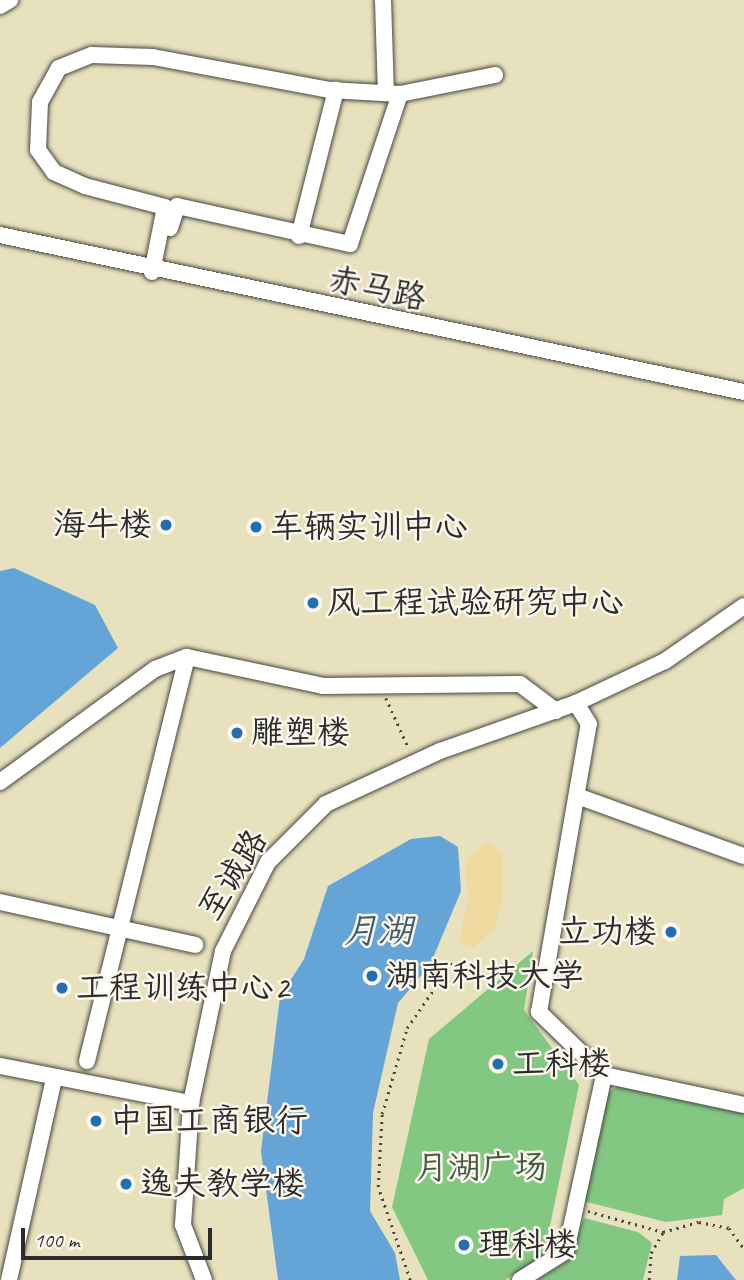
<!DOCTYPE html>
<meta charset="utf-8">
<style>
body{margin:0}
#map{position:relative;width:744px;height:1280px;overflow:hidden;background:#e7e1bd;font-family:Caveat,"LXGW WenKai TC",sans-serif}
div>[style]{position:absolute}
.green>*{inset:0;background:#83c882}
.sand>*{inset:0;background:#eeda9e}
.water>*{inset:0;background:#64a4d6}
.path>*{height:2.5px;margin-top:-1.25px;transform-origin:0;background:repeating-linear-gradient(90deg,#474641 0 2px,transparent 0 7px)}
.roads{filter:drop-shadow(0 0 2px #474641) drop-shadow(0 0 2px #474641)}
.minor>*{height:16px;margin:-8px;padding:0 8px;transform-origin:8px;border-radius:8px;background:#fff}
.dots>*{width:19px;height:19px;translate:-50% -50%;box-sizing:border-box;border:4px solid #fbf7ec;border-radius:50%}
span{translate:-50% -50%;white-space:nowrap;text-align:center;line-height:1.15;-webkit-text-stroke:5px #fbf7ec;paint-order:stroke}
.street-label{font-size:33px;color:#2b2b2b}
.poi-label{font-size:33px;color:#2b2b2b}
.right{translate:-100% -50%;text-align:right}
.left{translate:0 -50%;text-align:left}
.park-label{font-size:33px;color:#455a45}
.water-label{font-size:35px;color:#425b6f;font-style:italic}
.scale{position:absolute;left:21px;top:1228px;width:191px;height:32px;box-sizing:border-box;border:4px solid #2b2b2b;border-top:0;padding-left:9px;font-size:21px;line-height:24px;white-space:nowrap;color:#2b2b2b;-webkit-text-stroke:5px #fbf7ec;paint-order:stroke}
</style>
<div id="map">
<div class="green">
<i style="clip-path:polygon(533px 951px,524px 1010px,579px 1085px,544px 1255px,505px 1280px,428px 1280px,392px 1207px,429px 1039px)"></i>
<i style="clip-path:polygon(619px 1085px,744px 1111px,744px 1188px,724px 1199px,722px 1215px,666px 1222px,583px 1201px,605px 1095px)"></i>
<i style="clip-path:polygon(584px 1218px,638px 1232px,652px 1243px,643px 1280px,537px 1280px,569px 1260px)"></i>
</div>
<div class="sand">
<i style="clip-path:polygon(487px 842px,503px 853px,503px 898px,495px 928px,473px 948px,459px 941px,469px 898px,465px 869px,468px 858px)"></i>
</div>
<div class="water">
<i style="clip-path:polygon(14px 568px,95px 605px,118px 648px,0 748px,0 571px)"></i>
<i style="clip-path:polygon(440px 836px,458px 847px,461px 891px,430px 965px,398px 1003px,373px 1113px,370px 1211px,395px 1253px,400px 1280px,278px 1280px,261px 1151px,280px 997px,304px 959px,328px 886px,411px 839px)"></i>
<i style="clip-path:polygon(716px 1255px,736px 1280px,677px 1280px,680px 1256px)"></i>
</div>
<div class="path">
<i style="left:386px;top:698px;width:56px;rotate:65.7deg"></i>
<i style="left:588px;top:1211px;width:78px;rotate:15.6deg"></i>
<i style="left:663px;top:1232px;width:37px;rotate:-16deg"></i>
<i style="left:699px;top:1222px;width:31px;rotate:11deg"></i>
<i style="left:729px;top:1228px;width:26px;rotate:54deg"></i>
<i style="left:410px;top:1280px;width:98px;rotate:-109deg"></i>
<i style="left:378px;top:1187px;width:73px;rotate:-86.9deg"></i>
<i style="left:382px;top:1114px;width:90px;rotate:-73.8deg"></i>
<i style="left:407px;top:1028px;width:83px;rotate:-55.3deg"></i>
<i style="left:649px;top:1280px;width:27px;rotate:-86deg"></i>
<i style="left:651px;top:1253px;width:24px;rotate:-60deg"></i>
</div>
<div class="roads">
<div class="minor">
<i style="left:383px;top:0;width:93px;rotate:88.2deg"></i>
<i style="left:0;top:6px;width:12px;rotate:-31deg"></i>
<i style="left:170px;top:228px;width:23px;rotate:-72deg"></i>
<i style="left:177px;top:206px;width:177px;rotate:12.4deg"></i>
<i style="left:350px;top:244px;width:158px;rotate:-71.6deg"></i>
<i style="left:0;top:235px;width:760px;rotate:11.92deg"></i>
<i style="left:299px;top:236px;width:151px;rotate:-75.8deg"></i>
<i style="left:152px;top:272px;width:66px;rotate:-78.7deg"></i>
<i style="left:165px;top:207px;width:83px;rotate:-165.3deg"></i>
<i style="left:85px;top:186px;width:34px;rotate:-156deg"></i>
<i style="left:54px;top:172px;width:27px;rotate:-126deg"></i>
<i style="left:38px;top:150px;width:48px;rotate:-87.6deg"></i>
<i style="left:40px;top:102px;width:39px;rotate:-61deg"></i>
<i style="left:59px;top:68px;width:35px;rotate:-22deg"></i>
<i style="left:92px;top:55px;width:61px;rotate:1.9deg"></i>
<i style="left:153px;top:57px;width:179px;rotate:10.6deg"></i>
<i style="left:329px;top:90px;width:71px;rotate:3.2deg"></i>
<i style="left:400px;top:94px;width:97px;rotate:-11.3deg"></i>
<i style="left:0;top:782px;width:192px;rotate:-36.1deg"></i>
<i style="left:155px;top:669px;width:34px;rotate:-21deg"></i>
<i style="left:187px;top:657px;width:139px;rotate:12deg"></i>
<i style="left:323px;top:686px;width:197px;rotate:-0.6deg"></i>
<i style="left:520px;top:684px;width:45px;rotate:36.9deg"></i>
<i style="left:577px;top:796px;width:177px;rotate:19.8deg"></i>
<i style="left:0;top:902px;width:200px;rotate:12.4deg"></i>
<i style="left:87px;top:1061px;width:416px;rotate:-76.1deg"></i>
<i style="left:0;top:1066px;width:195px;rotate:11deg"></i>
<i style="left:604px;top:1075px;width:143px;rotate:12.1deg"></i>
<i style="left:9px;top:1280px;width:207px;rotate:-77.4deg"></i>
<i style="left:204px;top:1280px;width:59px;rotate:-110.9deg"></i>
<i style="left:183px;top:1225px;width:122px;rotate:-86.2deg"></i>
<i style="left:191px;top:1103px;width:155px;rotate:-78.1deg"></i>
<i style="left:223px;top:951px;width:100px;rotate:-63.2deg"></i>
<i style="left:268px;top:862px;width:82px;rotate:-45deg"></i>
<i style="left:326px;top:804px;width:126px;rotate:-24.9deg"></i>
<i style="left:440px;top:751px;width:144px;rotate:-19.4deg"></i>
<i style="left:576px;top:703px;width:98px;rotate:-25.3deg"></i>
<i style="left:665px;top:661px;width:96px;rotate:-34.8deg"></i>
<i style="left:520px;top:1280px;width:54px;rotate:-32.2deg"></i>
<i style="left:566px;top:1251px;width:180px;rotate:-77.8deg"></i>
<i style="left:604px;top:1075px;width:91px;rotate:-135.9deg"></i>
<i style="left:539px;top:1012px;width:292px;rotate:-80.2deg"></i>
<i style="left:589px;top:724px;width:25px;rotate:-122deg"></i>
</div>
</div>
<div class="dots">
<i style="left:166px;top:525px;background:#1f6fb2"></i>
<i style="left:256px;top:527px;background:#1f6fb2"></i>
<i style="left:313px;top:603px;background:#1f6fb2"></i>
<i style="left:237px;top:733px;background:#1f6fb2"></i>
<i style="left:671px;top:932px;background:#1f6fb2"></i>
<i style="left:372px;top:976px;background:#1f6fb2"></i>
<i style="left:62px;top:988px;background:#1f6fb2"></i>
<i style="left:498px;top:1064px;background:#1f6fb2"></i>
<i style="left:96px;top:1121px;background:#1f6fb2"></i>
<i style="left:126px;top:1184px;background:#1f6fb2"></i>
<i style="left:464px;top:1245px;background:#1f6fb2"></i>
</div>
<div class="street-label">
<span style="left:377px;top:289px;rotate:12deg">赤马路</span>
<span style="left:233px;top:875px;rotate:-58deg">至诚路</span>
</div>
<div class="poi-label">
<span class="right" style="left:152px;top:525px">海牛楼</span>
<span class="left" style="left:270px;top:527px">车辆实训中心</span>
<span class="left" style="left:327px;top:603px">风工程试验研究中心</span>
<span class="left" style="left:251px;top:733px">雕塑楼</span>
<span class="right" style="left:657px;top:932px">立功楼</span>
<span class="left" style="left:386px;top:976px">湖南科技大学</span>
<span class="left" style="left:76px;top:988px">工程训练中心2</span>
<span class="left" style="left:512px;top:1064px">工科楼</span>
<span class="left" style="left:110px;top:1121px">中国工商银行</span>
<span class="left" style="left:140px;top:1184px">逸夫教学楼</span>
<span class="left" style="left:478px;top:1245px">理科楼</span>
</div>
<div class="park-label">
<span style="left:481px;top:1168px">月湖广场</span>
</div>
<div class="water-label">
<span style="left:378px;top:931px">月湖</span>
</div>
<div class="scale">100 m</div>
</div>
